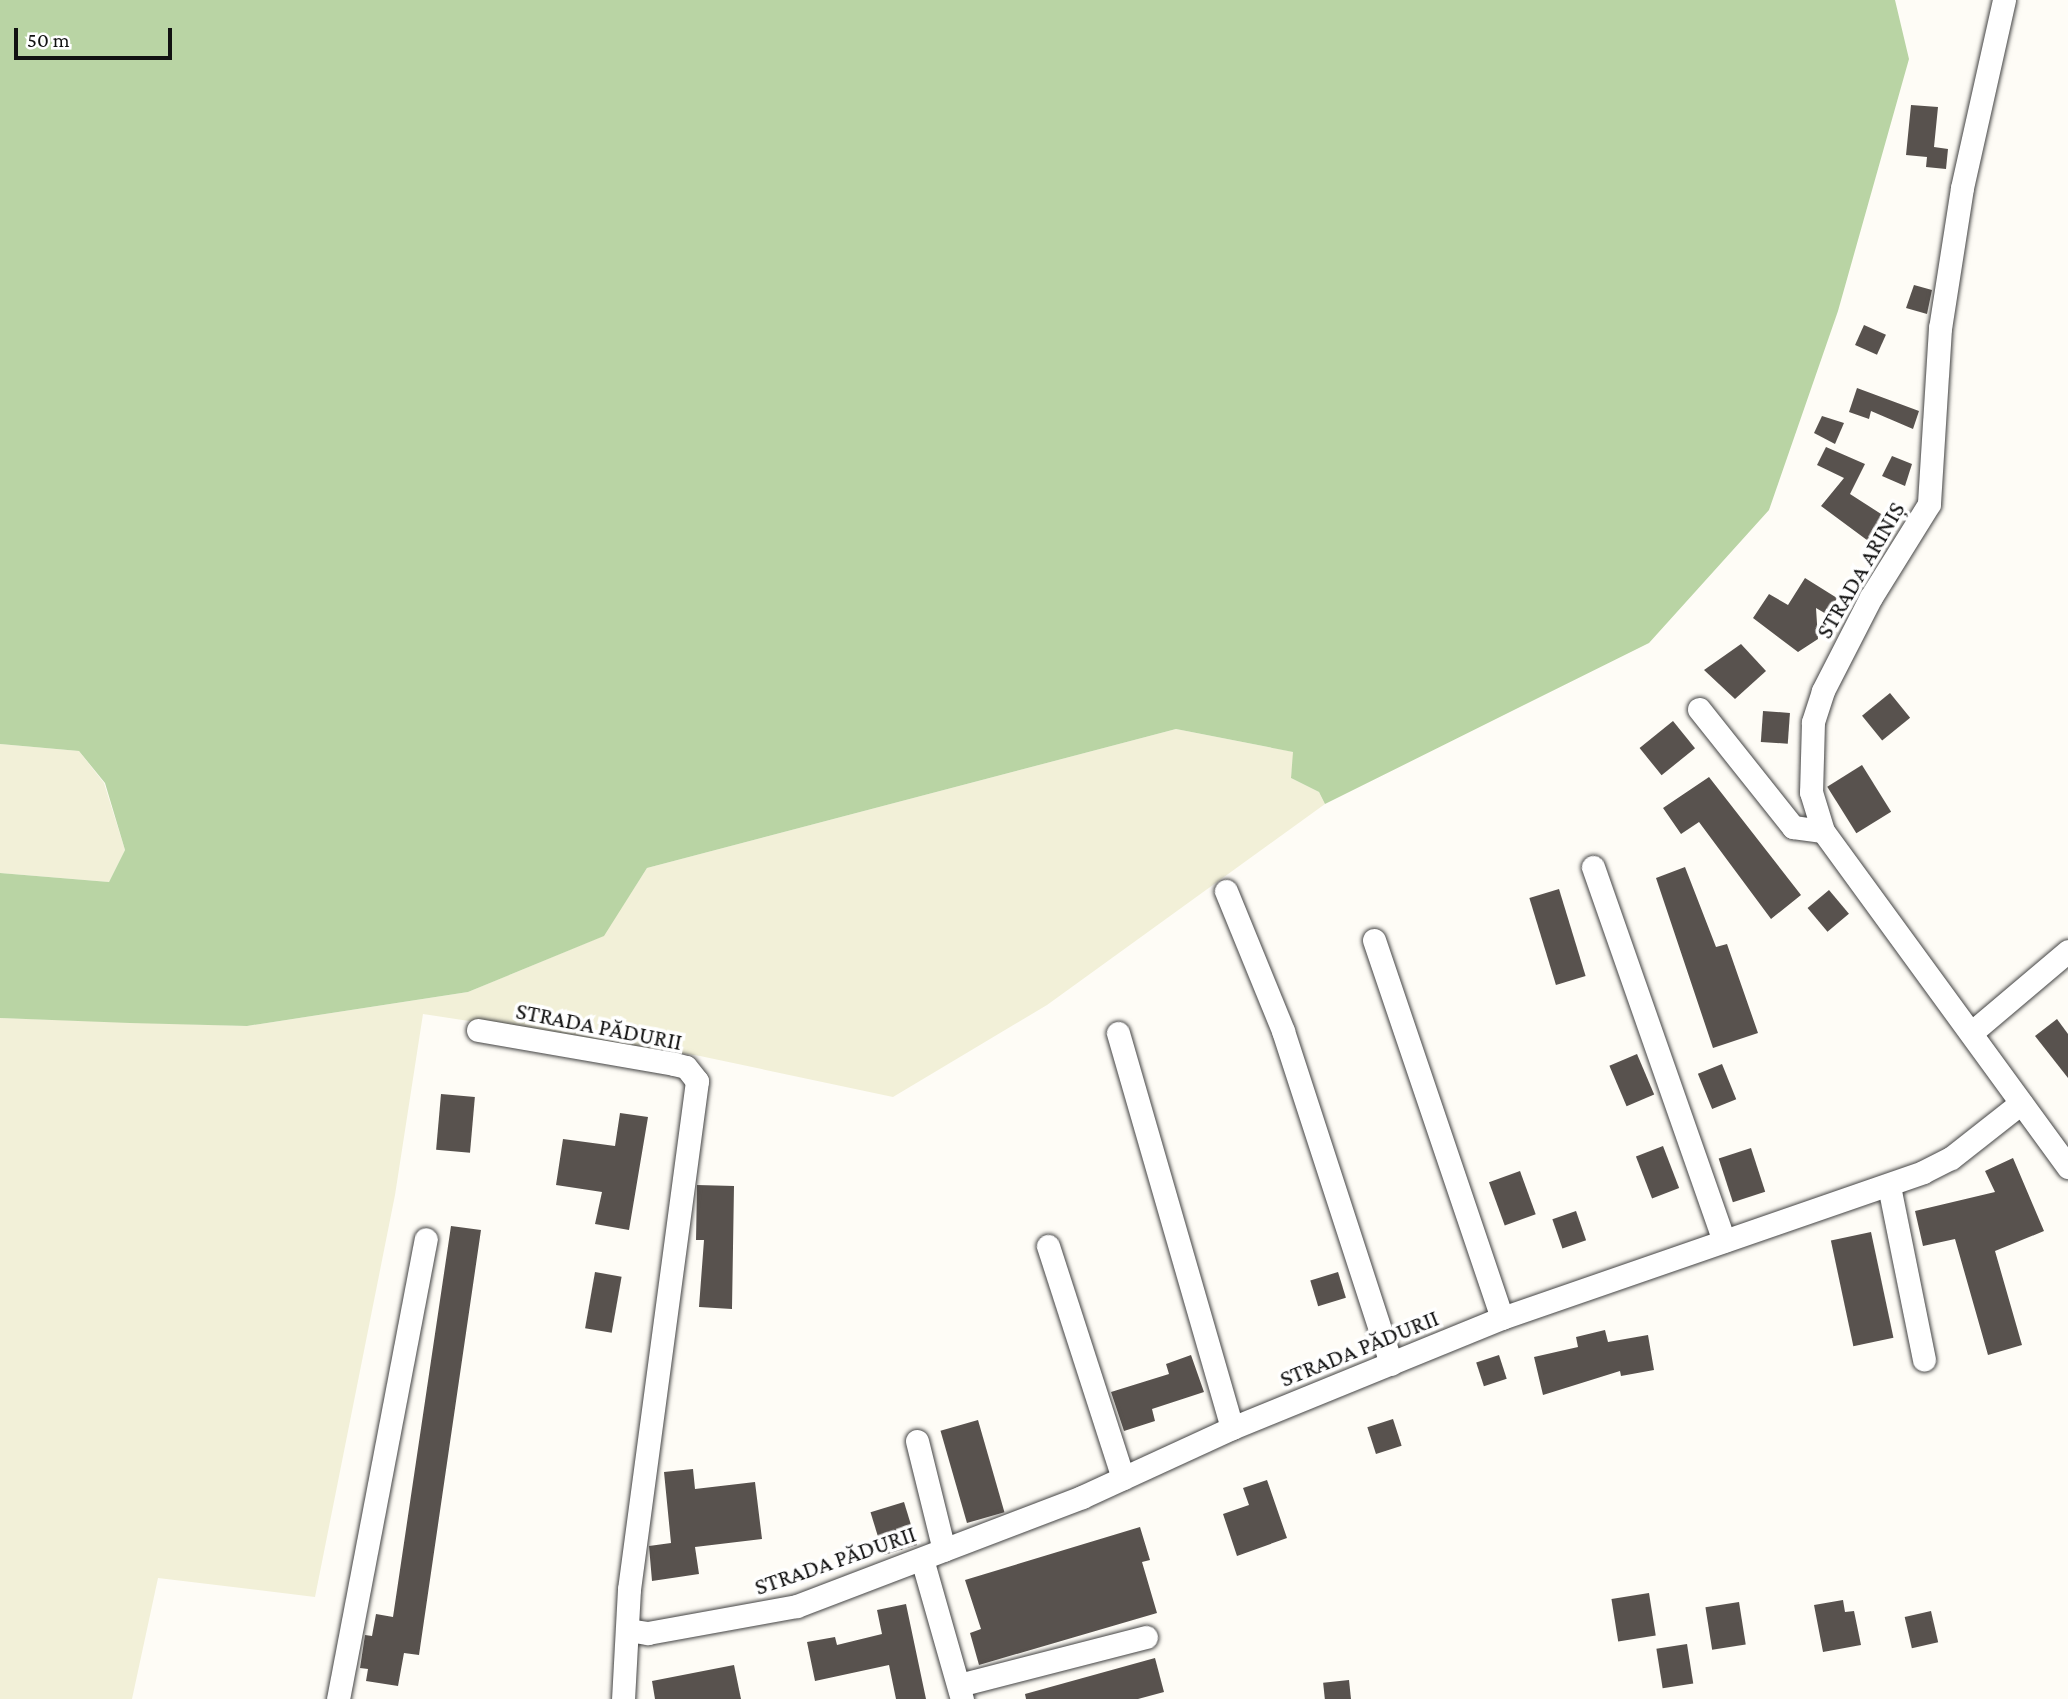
<!DOCTYPE html>
<meta charset="utf-8">
<style>
body{margin:0}
#map{position:relative;width:2068px;height:1699px;overflow:hidden;background:#fefcf6;font-family:"Crimson Pro",serif}
div>[style]{position:absolute}
.farmland>*{inset:0;background:#f2f0d8}
.forest>*{inset:0;background:#b9d4a4}
.building>*{inset:0;background:#58524e;transform-origin:0 0}
.roads{filter:drop-shadow(0 0 2px #444) drop-shadow(0 0 2px #444)}
.street>*{height:23px;margin:-11.5px;padding:0 11.5px;transform-origin:11.5px;border-radius:11.5px;background:#fff}
span{translate:-50% -50%;white-space:nowrap;text-align:center;line-height:1.15;-webkit-text-stroke:7px #fff;paint-order:stroke}
.street-label{font-size:24px;color:#111}
.scale{position:absolute;left:14px;top:28px;width:158px;height:32px;box-sizing:border-box;border:4px solid #111;border-top:0;padding-left:9px;font-size:21px;line-height:24px;white-space:nowrap;color:#111;-webkit-text-stroke:5px #fff;paint-order:stroke}
</style>
<div id="map">
<div class="farmland">
<i style="clip-path:polygon(1176px 729px,1294px 752px,1291px 778px,1319px 792px,1325px 804px,1047px 1005px,893px 1097px,700px 1056px,423px 1014px,395px 1195px,315px 1597px,158px 1578px,132px 1699px,0 1699px,0 1018px,247px 1026px,468px 992px,603px 936px,647px 868px)"></i>
<i style="clip-path:polygon(0 744px,79px 751px,104px 783px,125px 850px,109px 882px,0 873px)"></i>
</div>
<div class="forest">
<i style="clip-path:polygon(0 0,1895px 0,1909px 59px,1838px 311px,1769px 510px,1649px 643px,1325px 804px,1319px 792px,1291px 778px,1293px 752px,1176px 729px,647px 868px,604px 936px,468px 992px,247px 1026px,130px 1023px,0 1018px,0 873px,109px 882px,125px 850px,105px 783px,79px 751px,0 744px)"></i>
</div>
<div class="building">
<i style="clip-path:polygon(1911px 105px,1938px 107px,1934px 147px,1948px 149px,1946px 169px,1926px 167px,1927px 157px,1906px 155px)"></i>
<i style="clip-path:polygon(1914px 285px,1932px 290px,1927px 314px,1906px 308px)"></i>
<i style="left:1864px;top:325px;width:24px;height:22px;rotate:24deg"></i>
<i style="clip-path:polygon(1857px 388px,1919px 411px,1913px 429px,1871px 411px,1869px 419px,1849px 412px)"></i>
<i style="clip-path:polygon(1822px 416px,1844px 423px,1835px 444px,1814px 433px)"></i>
<i style="clip-path:polygon(1826px 447px,1865px 464px,1850px 494px,1892px 521px,1875px 546px,1821px 506px,1844px 478px,1817px 465px)"></i>
<i style="clip-path:polygon(1892px 456px,1912px 464px,1905px 486px,1882px 476px)"></i>
<i style="clip-path:polygon(1805px 578px,1837px 598px,1828px 615px,1816px 608px,1818px 639px,1798px 652px,1753px 618px,1769px 594px,1788px 605px)"></i>
<i style="clip-path:polygon(1741px 644px,1766px 671px,1735px 699px,1704px 670px)"></i>
<i style="left:1890px;top:693px;width:32px;height:36px;rotate:51deg"></i>
<i style="left:1763px;top:711px;width:27px;height:31px;rotate:4deg"></i>
<i style="left:1673px;top:721px;width:35px;height:43px;rotate:51deg"></i>
<i style="left:1862px;top:765px;width:55px;height:41px;rotate:58deg"></i>
<i style="clip-path:polygon(1709px 777px,1801px 895px,1771px 919px,1699px 822px,1681px 834px,1663px 808px)"></i>
<i style="clip-path:polygon(1685px 867px,1716px 947px,1727px 944px,1758px 1033px,1713px 1048px,1656px 878px)"></i>
<i style="left:1559px;top:889px;width:91px;height:31px;rotate:73deg"></i>
<i style="left:1829px;top:890px;width:31px;height:28px;rotate:50deg"></i>
<i style="clip-path:polygon(2057px 1019px,2068px 1034px,2068px 1078px,2035px 1036px)"></i>
<i style="left:1637px;top:1054px;width:44px;height:30px;rotate:67deg"></i>
<i style="left:1722px;top:1064px;width:38px;height:26px;rotate:68deg"></i>
<i style="left:441px;top:1094px;width:34px;height:56px;rotate:5deg"></i>
<i style="clip-path:polygon(620px 1113px,648px 1117px,629px 1230px,595px 1224px,602px 1192px,556px 1185px,563px 1139px,615px 1146px)"></i>
<i style="left:1663px;top:1146px;width:45px;height:29px;rotate:69deg"></i>
<i style="left:1751px;top:1148px;width:46px;height:34px;rotate:72deg"></i>
<i style="clip-path:polygon(2013px 1158px,2044px 1231px,1995px 1251px,2022px 1345px,1988px 1355px,1955px 1239px,1923px 1246px,1915px 1211px,1995px 1192px,1985px 1171px)"></i>
<i style="left:1520px;top:1171px;width:46px;height:33px;rotate:70deg"></i>
<i style="clip-path:polygon(697px 1185px,734px 1186px,732px 1309px,699px 1307px,704px 1240px,696px 1240px)"></i>
<i style="left:1576px;top:1211px;width:31px;height:25px;rotate:71deg"></i>
<i style="clip-path:polygon(451px 1226px,481px 1230px,419px 1655px,404px 1653px,398px 1686px,366px 1681px,368px 1669px,360px 1668px,365px 1635px,372px 1636px,376px 1614px,393px 1617px)"></i>
<i style="left:1871px;top:1232px;width:108px;height:41px;rotate:78deg"></i>
<i style="left:595px;top:1272px;width:27px;height:57px;rotate:10deg"></i>
<i style="left:1338px;top:1272px;width:27px;height:29px;rotate:73deg"></i>
<i style="clip-path:polygon(1605px 1330px,1608px 1342px,1648px 1335px,1654px 1370px,1621px 1376px,1620px 1371px,1543px 1395px,1534px 1357px,1578px 1347px,1576px 1337px)"></i>
<i style="clip-path:polygon(1191px 1355px,1204px 1392px,1152px 1409px,1155px 1421px,1124px 1431px,1111px 1392px,1169px 1374px,1166px 1364px)"></i>
<i style="left:1499px;top:1355px;width:25px;height:24px;rotate:72deg"></i>
<i style="left:1393px;top:1419px;width:28px;height:27px;rotate:72deg"></i>
<i style="left:978px;top:1420px;width:96px;height:39px;rotate:74deg"></i>
<i style="clip-path:polygon(693px 1469px,695px 1489px,755px 1482px,762px 1539px,695px 1547px,699px 1574px,652px 1581px,649px 1546px,671px 1543px,664px 1472px)"></i>
<i style="clip-path:polygon(1267px 1480px,1287px 1538px,1237px 1556px,1223px 1514px,1249px 1505px,1243px 1488px)"></i>
<i style="left:904px;top:1502px;width:45px;height:35px;rotate:73deg"></i>
<i style="clip-path:polygon(1140px 1527px,1150px 1560px,1142px 1562px,1157px 1613px,979px 1665px,970px 1633px,981px 1629px,965px 1580px)"></i>
<i style="left:1649px;top:1593px;width:43px;height:38px;rotate:81deg"></i>
<i style="clip-path:polygon(1843px 1600px,1845px 1612px,1854px 1611px,1861px 1645px,1823px 1652px,1814px 1605px)"></i>
<i style="left:1739px;top:1602px;width:43px;height:34px;rotate:81deg"></i>
<i style="clip-path:polygon(906px 1604px,926px 1699px,896px 1699px,889px 1665px,815px 1681px,807px 1642px,835px 1637px,837px 1645px,882px 1634px,877px 1610px)"></i>
<i style="left:1931px;top:1611px;width:32px;height:27px;rotate:77deg"></i>
<i style="left:1687px;top:1644px;width:40px;height:31px;rotate:81deg"></i>
<i style="clip-path:polygon(1155px 1658px,1164px 1692px,1138px 1699px,1026px 1699px,1025px 1694px)"></i>
<i style="clip-path:polygon(734px 1665px,741px 1699px,655px 1699px,652px 1681px)"></i>
<i style="left:1349px;top:1680px;width:19px;height:26px;rotate:84deg"></i>
</div>
<div class="roads">
<div class="street">
<i style="left:2004px;top:0;width:193px;rotate:102.6deg"></i>
<i style="left:1962px;top:188px;width:142px;rotate:98.9deg"></i>
<i style="left:1940px;top:328px;width:176px;rotate:93.6deg"></i>
<i style="left:1929px;top:504px;width:110px;rotate:121.9deg"></i>
<i style="left:1871px;top:597px;width:106px;rotate:117.1deg"></i>
<i style="left:1823px;top:691px;width:33px;rotate:108deg"></i>
<i style="left:1813px;top:722px;width:70px;rotate:91.6deg"></i>
<i style="left:1811px;top:792px;width:41px;rotate:72.9deg"></i>
<i style="left:1823px;top:831px;width:416px;rotate:53.9deg"></i>
<i style="left:1699px;top:709px;width:151px;rotate:51.5deg"></i>
<i style="left:1793px;top:827px;width:30px;rotate:8deg"></i>
<i style="left:1593px;top:867px;width:396px;rotate:70.7deg"></i>
<i style="left:1226px;top:891px;width:151px;rotate:67.8deg"></i>
<i style="left:1283px;top:1031px;width:350px;rotate:72deg"></i>
<i style="left:1374px;top:940px;width:399px;rotate:71.3deg"></i>
<i style="left:478px;top:1030px;width:199px;rotate:9.8deg"></i>
<i style="left:674px;top:1064px;width:12px;rotate:14deg"></i>
<i style="left:686px;top:1067px;width:18px;rotate:52deg"></i>
<i style="left:697px;top:1081px;width:513px;rotate:97.62deg"></i>
<i style="left:629px;top:1589px;width:110px;rotate:93.1deg"></i>
<i style="left:1118px;top:1033px;width:411px;rotate:73.9deg"></i>
<i style="left:1971px;top:1033px;width:127px;rotate:-40.2deg"></i>
<i style="left:1889px;top:1186px;width:177px;rotate:78.6deg"></i>
<i style="left:1048px;top:1246px;width:244px;rotate:72.1deg"></i>
<i style="left:917px;top:1441px;width:112px;rotate:76.1deg"></i>
<i style="left:922px;top:1559px;width:146px;rotate:74.1deg"></i>
<i style="left:628px;top:1630px;width:20px;rotate:9deg"></i>
<i style="left:648px;top:1633px;width:151px;rotate:-10.3deg"></i>
<i style="left:797px;top:1606px;width:305px;rotate:-20.9deg"></i>
<i style="left:1082px;top:1497px;width:165px;rotate:-24.7deg"></i>
<i style="left:1232px;top:1428px;width:292px;rotate:-22.2deg"></i>
<i style="left:1502px;top:1318px;width:446px;rotate:-19.1deg"></i>
<i style="left:1923px;top:1172px;width:31px;rotate:-27deg"></i>
<i style="left:1951px;top:1158px;width:89px;rotate:-38.2deg"></i>
<i style="left:959px;top:1685px;width:193px;rotate:-14.4deg"></i>
<i style="left:338px;top:1699px;width:468px;rotate:-79.2deg"></i>
</div>
</div>
<div class="street-label">
<span style="left:1860px;top:570px;rotate:-60deg">STRADA ARINIȘ</span>
<span style="left:599px;top:1026px;rotate:11deg">STRADA PĂDURII</span>
<span style="left:1359px;top:1348px;rotate:-22deg">STRADA PĂDURII</span>
<span style="left:835px;top:1560px;rotate:-19deg">STRADA PĂDURII</span>
</div>
<div class="scale">50 m</div>
</div>
